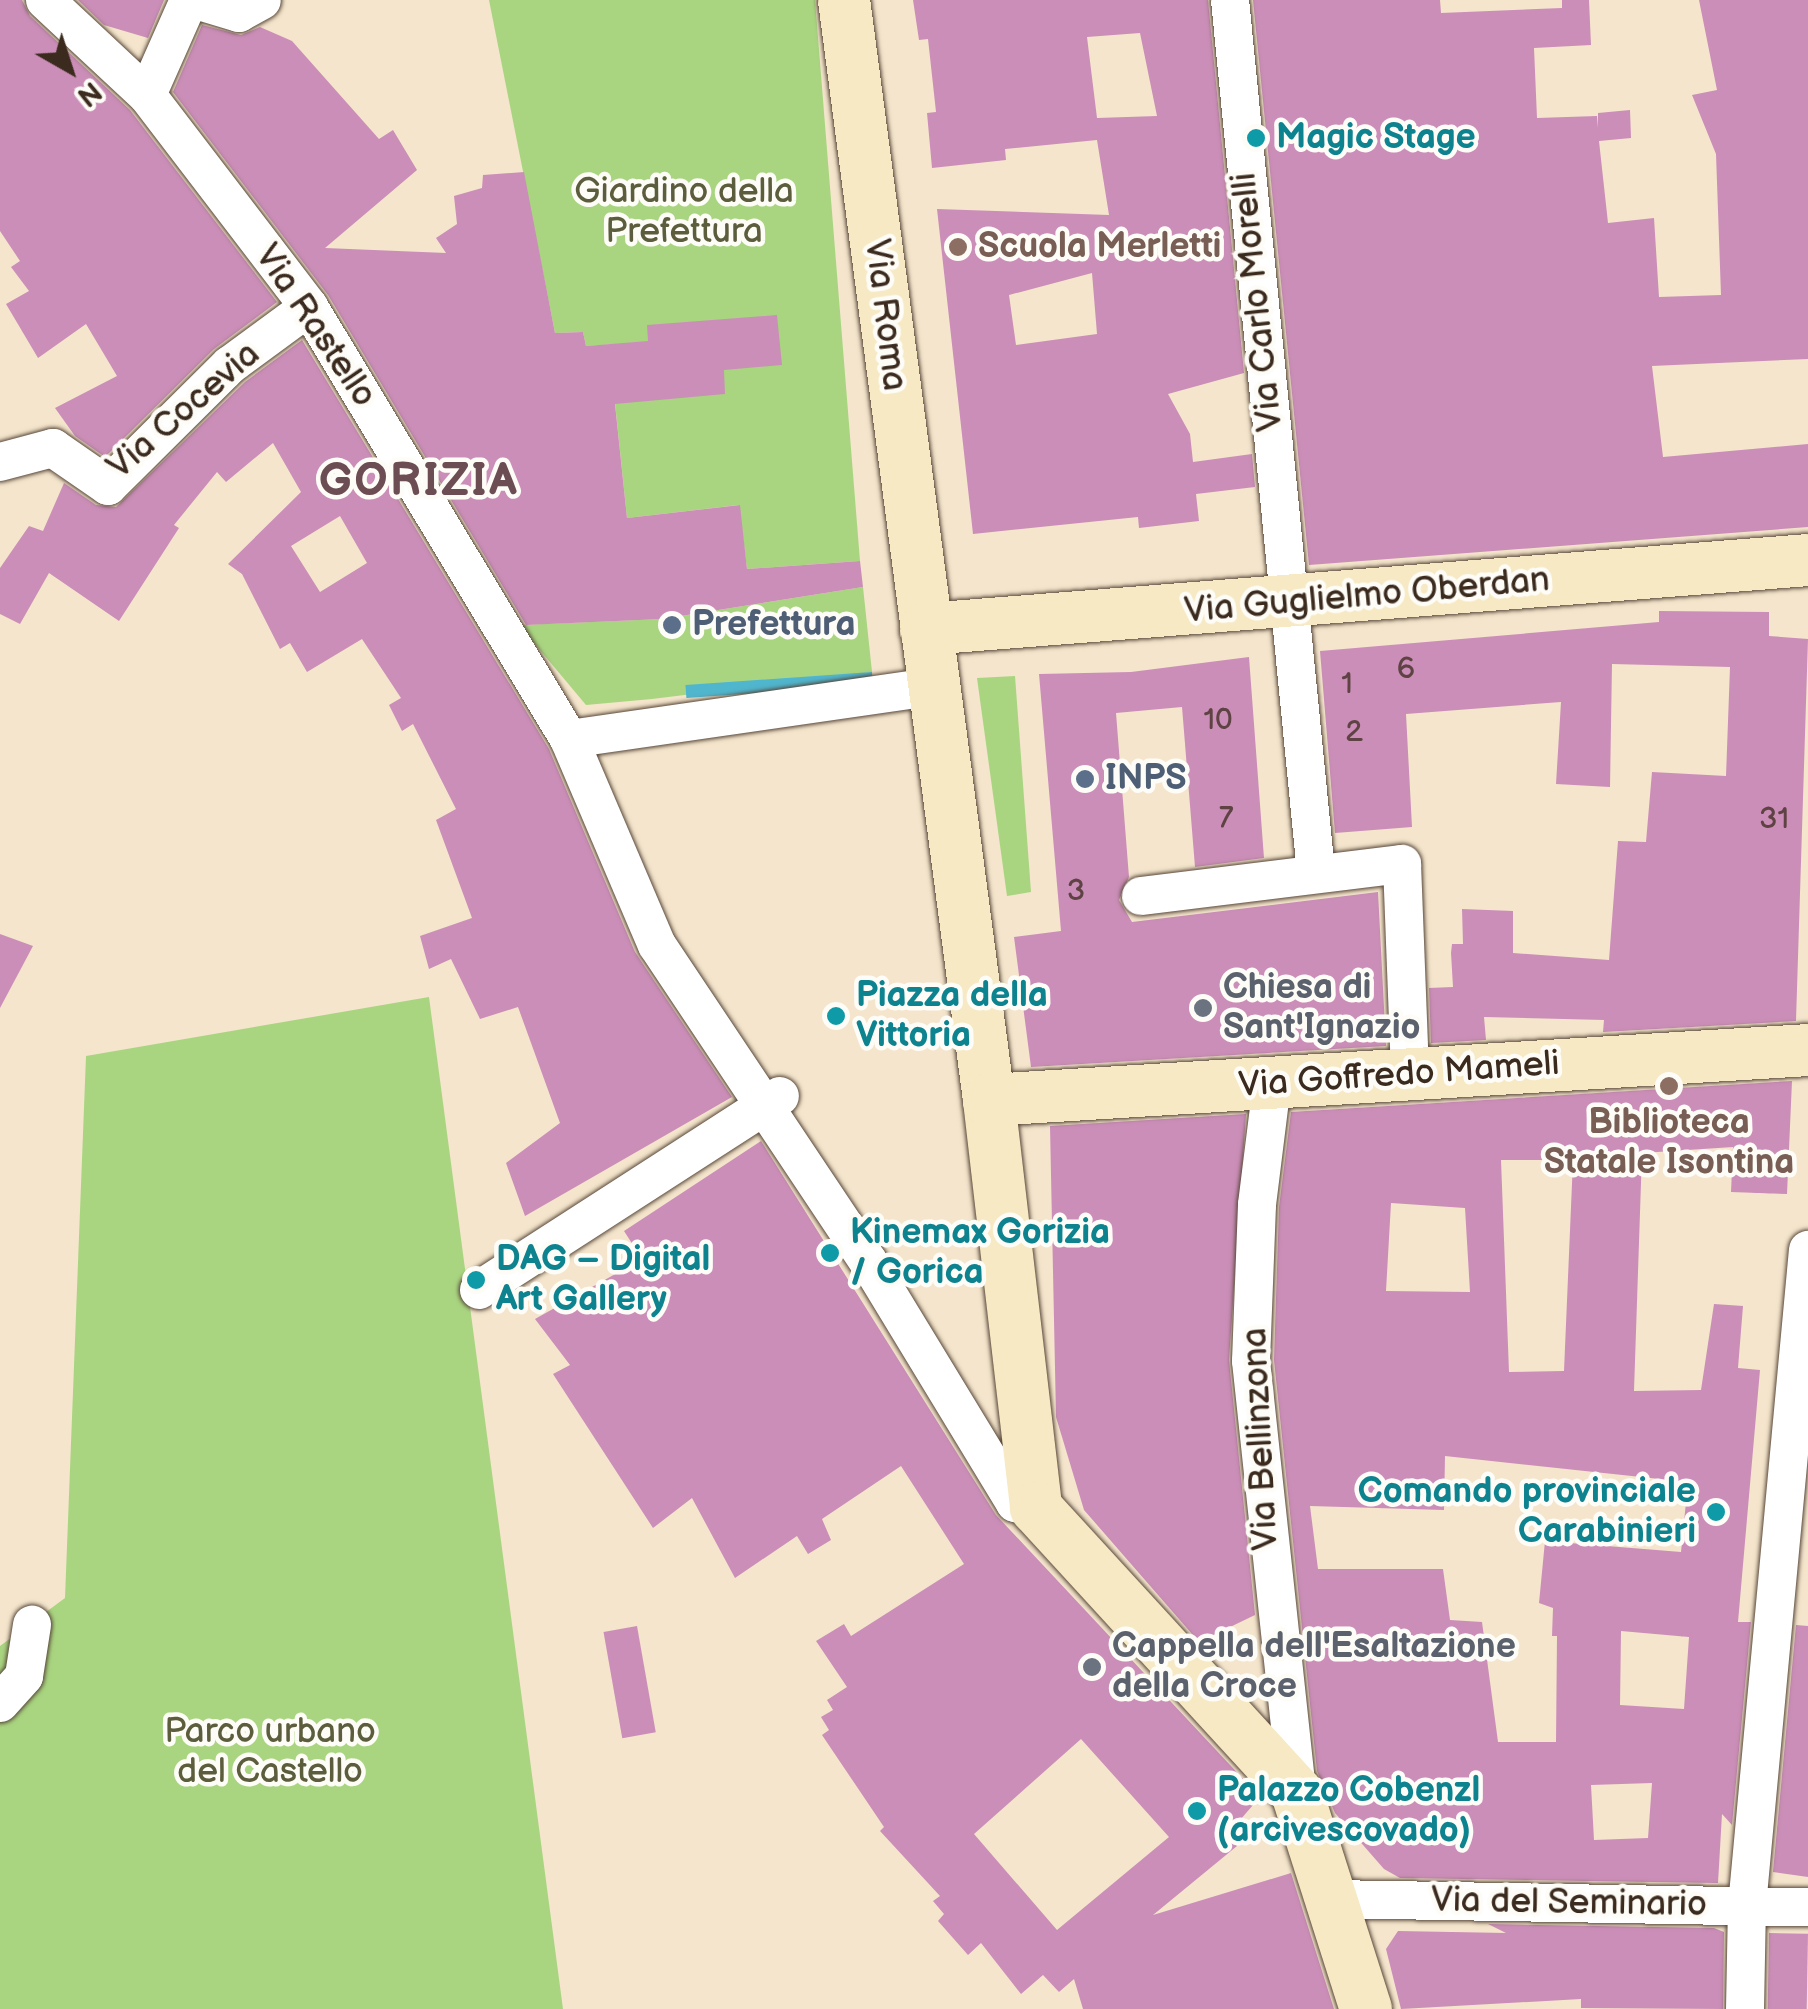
<!DOCTYPE html>
<meta charset="utf-8">
<style>
body{margin:0}
#map{position:relative;width:1808px;height:2009px;overflow:hidden;background:#f4e5cc;font-family:"Balsamiq Sans",sans-serif}
div>[style]{position:absolute}
.green>*{inset:0;background:#a9d581}
.water>*{inset:0;background:#50b6ce;transform-origin:0 0}
.building>*{inset:0;background:#cb8eb8;transform-origin:0 0}
.roads{filter:drop-shadow(0 0 2px #574638) drop-shadow(0 0 2px #574638)}
.street>*{height:38px;margin:-19px;padding:0 19px;transform-origin:19px;border-radius:19px;background:#fff}
.secondary>*{height:52px;margin:-26px;padding:0 26px;transform-origin:26px;border-radius:26px;background:#f6e9c3}
.dots>*{width:28px;height:28px;translate:-50% -50%;box-sizing:border-box;border:5px solid #fdfcf7;border-radius:50%}
span{translate:-50% -50%;white-space:nowrap;text-align:center;line-height:1.15;-webkit-text-stroke:9px #fdfcf7;paint-order:stroke}
.number-label{font-size:30px;color:#5f4344}
.number-label span{-webkit-text-stroke-width:0}
.culture-label{font-size:35px;color:#0d838f;font-weight:700}
.left{translate:0 -50%;text-align:left}
.right{translate:-100% -50%;text-align:right}
.park-label{font-size:35px;color:#5c5d3c}
.education-label{font-size:35px;color:#785e54;font-weight:700}
.street-label{font-size:35px;color:#3b2a1e}
.service-label{font-size:35px;color:#4e5e75;font-weight:700}
.worship-label{font-size:35px;color:#5b616d;font-weight:700}
.district-label{font-size:45px;color:#6d4d54;font-weight:700;letter-spacing:2.5px}
.north{position:absolute;left:20px;top:20px;width:100px;height:100px;-webkit-text-stroke:8px #fdfcf7;paint-order:stroke;rotate:141deg;font-size:28px;font-weight:700;line-height:40px;text-align:center;color:#3b2a1e}
.north::after{content:'';display:block;margin:auto;width:35px;height:45px;background:#3b2a1e;clip-path:polygon(50% 0,100% 100%,50% 72%,0 100%)}
</style>
<div id="map">
<div class="green">
<i style="clip-path:polygon(489px 0,815px 0,860px 561px,747px 569px,739px 505px,627px 518px,614px 393px,618px 344px,586px 346px,583px 332px,555px 333px)"></i>
<i style="clip-path:polygon(863px 587px,872px 672px,652px 699px,586px 705px,519px 625px,662px 619px)"></i>
<i style="clip-path:polygon(1015px 676px,1031px 892px,1007px 896px,977px 678px)"></i>
<i style="clip-path:polygon(429px 997px,563px 2009px,0 2009px,0 1646px,65px 1598px,86px 1056px)"></i>
</div>
<div class="water">
<i style="left:872px;top:672px;width:13px;height:187px;rotate:86deg"></i>
</div>
<div class="building">
<i style="clip-path:polygon(0 0,22px 0,30px 16px,130px 110px,277px 302px,214px 349px,105px 457px,75px 436px,55px 408px,117px 376px,86px 324px,38px 358px,6px 304px,29px 291px,11px 267px,20px 261px,0 231px)"></i>
<i style="clip-path:polygon(78px 0,164px 0,148px 38px,104px 25px)"></i>
<i style="clip-path:polygon(evenodd,913px 0,1208px 0,1244px 373px,1168px 394px,1190px 434px,1193px 462px,1252px 454px,1255px 487px,1196px 494px,1199px 521px,1139px 528px,1138px 517px,973px 534px,937px 209px,1109px 215px,1097px 140px,1005px 149px,1006px 160px,932px 168px,927px 113px,936px 112px,928px 39px,919px 40px,913px 0,1140px 33px,1157px 116px,1097px 118px,1087px 37px,1140px 33px,913px 0,1092px 273px,1097px 334px,1016px 345px,1009px 295px,1092px 273px)"></i>
<i style="clip-path:polygon(1253px 0,1440px 0,1441px 13px,1562px 8px,1562px 0,1589px 0,1591px 45px,1534px 48px,1537px 118px,1597px 116px,1598px 128px,1598px 113px,1630px 110px,1631px 138px,1599px 141px,1608px 223px,1654px 218px,1659px 297px,1721px 295px,1716px 154px,1692px 95px,1717px 90px,1699px 0,1808px 0,1808px 359px,1652px 366px,1663px 457px,1808px 444px,1808px 527px,1309px 565px)"></i>
<i style="clip-path:polygon(202px 25px,241px 35px,260px 27px,292px 41px,379px 139px,393px 130px,417px 170px,325px 248px,446px 253px,436px 238px,457px 224px,454px 196px,482px 188px,483px 175px,524px 172px,555px 333px,583px 332px,586px 346px,648px 341px,647px 325px,777px 315px,782px 365px,724px 370px,725px 394px,615px 404px,627px 518px,740px 505px,747px 569px,860px 561px,863px 587px,662px 619px,526px 625px,328px 295px,173px 92px)"></i>
<i style="clip-path:polygon(evenodd,302px 340px,549px 749px,635px 952px,732px 1097px,525px 1216px,506px 1163px,560px 1123px,518px 1007px,480px 1019px,451px 959px,429px 969px,420px 936px,472px 918px,436px 820px,456px 809px,413px 724px,402px 731px,389px 705px,401px 698px,362px 639px,307px 672px,290px 643px,280px 649px,242px 574px,228px 564px,301px 492px,273px 443px,226px 482px,217px 472px,174px 525px,179px 528px,119px 621px,49px 573px,20px 624px,0 614px,0 568px,29px 526px,43px 531px,64px 483px,96px 505px,116px 507px,245px 382px,302px 340px,340px 516px,367px 563px,320px 592px,291px 546px,340px 516px)"></i>
<i style="clip-path:polygon(1659px 611px,1769px 612px,1769px 636px,1808px 639px,1796px 1021px,1603px 1032px,1604px 1020px,1484px 1017px,1486px 1040px,1431px 1043px,1429px 988px,1453px 987px,1451px 953px,1452px 944px,1463px 944px,1462px 909px,1513px 911px,1513px 953px,1609px 960px,1618px 841px,1646px 842px,1652px 772px,1726px 776px,1730px 667px,1612px 664px,1610px 787px,1556px 784px,1561px 702px,1406px 714px,1412px 827px,1335px 833px,1320px 651px,1659px 622px)"></i>
<i style="clip-path:polygon(1249px 657px,1264px 858px,1195px 867px,1182px 707px,1116px 713px,1129px 877px,1119px 900px,1132px 922px,1378px 892px,1386px 1046px,1031px 1067px,1014px 937px,1061px 931px,1039px 674px,1131px 672px)"></i>
<i style="clip-path:polygon(0 934px,33px 946px,0 1008px)"></i>
<i style="clip-path:polygon(evenodd,1792px 1081px,1787px 1194px,1731px 1192px,1733px 1147px,1642px 1153px,1634px 1391px,1701px 1390px,1714px 1304px,1743px 1306px,1738px 1368px,1760px 1370px,1738px 1622px,1751px 1622px,1732px 1825px,1722px 1814px,1718px 1883px,1400px 1878px,1384px 1869px,1335px 1813px,1317px 1771px,1274px 1360px,1279px 1207px,1291px 1112px,1792px 1081px,1501px 1160px,1573px 1160px,1564px 1371px,1509px 1372px,1501px 1160px,1792px 1081px,1391px 1203px,1465px 1208px,1470px 1292px,1386px 1291px,1391px 1203px,1792px 1081px,1445px 1456px,1688px 1482px,1681px 1552px,1545px 1541px,1539px 1603px,1553px 1608px,1552px 1636px,1557px 1636px,1556px 1742px,1498px 1742px,1482px 1622px,1450px 1620px,1443px 1569px,1318px 1569px,1310px 1506px,1444px 1510px,1445px 1456px,1792px 1081px,1621px 1631px,1689px 1637px,1684px 1709px,1620px 1705px,1621px 1631px,1792px 1081px,1652px 1783px,1648px 1838px,1594px 1840px,1591px 1785px,1652px 1783px)"></i>
<i style="clip-path:polygon(1246px 1114px,1229px 1360px,1255px 1615px,1199px 1642px,1084px 1510px,1056px 1417px,1050px 1126px)"></i>
<i style="clip-path:polygon(evenodd,761px 1141px,996px 1515px,1260px 1797px,1227px 1835px,1237px 1846px,1153px 1915px,1291px 1873px,1334px 2009px,1083px 2009px,1074px 1979px,1059px 1992px,1043px 1975px,1021px 1994px,981px 1943px,968px 1955px,938px 1921px,944px 1914px,933px 1901px,940px 1896px,880px 1831px,884px 1827px,822px 1735px,829px 1730px,821px 1717px,833px 1710px,827px 1700px,847px 1687px,816px 1641px,844px 1624px,851px 1636px,964px 1564px,901px 1466px,822px 1519px,831px 1540px,808px 1554px,797px 1536px,735px 1578px,692px 1498px,653px 1528px,553px 1374px,570px 1365px,535px 1319px,642px 1259px,624px 1231px,761px 1141px,1081px 1739px,1169px 1837px,1057px 1930px,974px 1834px,1081px 1739px)"></i>
<i style="clip-path:polygon(1796px 1625px,1808px 1626px,1808px 1877px,1773px 1872px)"></i>
<i style="left:637px;top:1626px;width:108px;height:34px;rotate:80deg"></i>
<i style="clip-path:polygon(1488px 1924px,1714px 1928px,1724px 1932px,1723px 2009px,1581px 2008px,1581px 1999px,1401px 2009px,1386px 1949px,1398px 1931px,1506px 1933px)"></i>
<i style="left:1769px;top:1933px;width:39px;height:76px;rotate:1deg"></i>
</div>
<div class="roads">
<div class="street">
<i style="left:45px;top:0;width:139px;rotate:43deg"></i>
<i style="left:147px;top:95px;width:267px;rotate:52.6deg"></i>
<i style="left:309px;top:307px;width:504px;rotate:58.96deg"></i>
<i style="left:569px;top:739px;width:224px;rotate:66.9deg"></i>
<i style="left:657px;top:945px;width:380px;rotate:56.3deg"></i>
<i style="left:868px;top:1261px;width:283px;rotate:58.7deg"></i>
<i style="left:1015px;top:1503px;width:22px;rotate:13deg"></i>
<i style="left:196px;top:0;width:45px;rotate:16.8deg"></i>
<i style="left:239px;top:13px;width:26px;rotate:-29deg"></i>
<i style="left:1230px;top:0;width:877px;rotate:84.37deg"></i>
<i style="left:147px;top:95px;width:104px;rotate:-66.1deg"></i>
<i style="left:0;top:462px;width:55px;rotate:-14.8deg"></i>
<i style="left:53px;top:448px;width:67px;rotate:34.6deg"></i>
<i style="left:108px;top:486px;width:172px;rotate:-44.8deg"></i>
<i style="left:230px;top:365px;width:98px;rotate:-36.3deg"></i>
<i style="left:569px;top:739px;width:367px;rotate:-8.2deg"></i>
<i style="left:1141px;top:896px;width:263px;rotate:-7deg"></i>
<i style="left:1402px;top:864px;width:210px;rotate:87.8deg"></i>
<i style="left:1272px;top:1084px;width:122px;rotate:97.1deg"></i>
<i style="left:1257px;top:1205px;width:156px;rotate:92.2deg"></i>
<i style="left:1251px;top:1361px;width:434px;rotate:83.9deg"></i>
<i style="left:479px;top:1290px;width:358px;rotate:-32.8deg"></i>
<i style="left:0;top:1703px;width:36px;rotate:-48deg"></i>
<i style="left:24px;top:1676px;width:52px;rotate:-81.1deg"></i>
<i style="left:1330px;top:1899px;width:478px;rotate:1deg"></i>
<i style="left:1745px;top:2009px;width:103px;rotate:-88.9deg"></i>
<i style="left:1747px;top:1906px;width:659px;rotate:-84.69deg"></i>
</div>
<div class="secondary">
<i style="left:844px;top:0;width:1110px;rotate:82.49deg"></i>
<i style="left:989px;top:1100px;width:411px;rotate:83.4deg"></i>
<i style="left:1036px;top:1508px;width:386px;rotate:47.5deg"></i>
<i style="left:1297px;top:1793px;width:227px;rotate:72.3deg"></i>
<i style="left:926px;top:629px;width:885px;rotate:-4.47deg"></i>
<i style="left:989px;top:1100px;width:821px;rotate:-3.49deg"></i>
</div>
</div>
<div class="dots">
<i style="left:1256px;top:138px;background:#0f9aa8"></i>
<i style="left:958px;top:247px;background:#8d6e63"></i>
<i style="left:672px;top:625px;background:#5c6f8a"></i>
<i style="left:1085px;top:779px;background:#5c6f8a"></i>
<i style="left:1203px;top:1008px;background:#6b7280"></i>
<i style="left:836px;top:1016px;background:#0f9aa8"></i>
<i style="left:1669px;top:1086px;background:#8d6e63"></i>
<i style="left:830px;top:1253px;background:#0f9aa8"></i>
<i style="left:476px;top:1280px;background:#0f9aa8"></i>
<i style="left:1716px;top:1512px;background:#0f9aa8"></i>
<i style="left:1092px;top:1667px;background:#6b7280"></i>
<i style="left:1197px;top:1811px;background:#0f9aa8"></i>
</div>
<div class="number-label">
<span style="left:1406px;top:669px">6</span>
<span style="left:1347px;top:684px">1</span>
<span style="left:1218px;top:720px">10</span>
<span style="left:1354px;top:732px">2</span>
<span style="left:1226px;top:818px">7</span>
<span style="left:1774px;top:819px">31</span>
<span style="left:1076px;top:891px">3</span>
</div>
<div class="culture-label">
<span class="left" style="left:1276px;top:138px">Magic Stage</span>
<span class="left" style="left:856px;top:1016px">Piazza della<br>Vittoria</span>
<span class="left" style="left:850px;top:1253px">Kinemax Gorizia<br>/ Gorica</span>
<span class="left" style="left:496px;top:1280px">DAG – Digital<br>Art Gallery</span>
<span class="right" style="left:1696px;top:1512px">Comando provinciale<br>Carabinieri</span>
<span class="left" style="left:1217px;top:1811px">Palazzo Cobenzl<br>(arcivescovado)</span>
</div>
<div class="park-label">
<span style="left:684px;top:212px">Giardino della<br>Prefettura</span>
<span style="left:270px;top:1752px">Parco urbano<br>del Castello</span>
</div>
<div class="education-label">
<span class="left" style="left:978px;top:247px">Scuola Merletti</span>
<span style="left:1669px;top:1143px">Biblioteca<br>Statale Isontina</span>
</div>
<div class="street-label">
<span style="left:1258px;top:302px;rotate:-96deg">Via Carlo Morelli</span>
<span style="left:885px;top:315px;rotate:83deg">Via Roma</span>
<span style="left:315px;top:326px;rotate:56deg">Via Rastello</span>
<span style="left:184px;top:411px;rotate:-41deg">Via Cocevia</span>
<span style="left:1367px;top:596px;rotate:-5deg">Via Guglielmo Oberdan</span>
<span style="left:1399px;top:1075px;rotate:-4deg">Via Goffredo Mameli</span>
<span style="left:1261px;top:1439px;rotate:-93deg">Via Bellinzona</span>
<span style="left:1569px;top:1903px;rotate:1deg">Via del Seminario</span>
</div>
<div class="service-label">
<span class="left" style="left:692px;top:625px">Prefettura</span>
<span class="left" style="left:1105px;top:779px">INPS</span>
</div>
<div class="worship-label">
<span class="left" style="left:1223px;top:1008px">Chiesa di<br>Sant'Ignazio</span>
<span class="left" style="left:1112px;top:1667px">Cappella dell'Esaltazione<br>della Croce</span>
</div>
<div class="district-label">
<span style="left:419px;top:482px">GORIZIA</span>
</div>
<div class="north">N</div>
</div>
